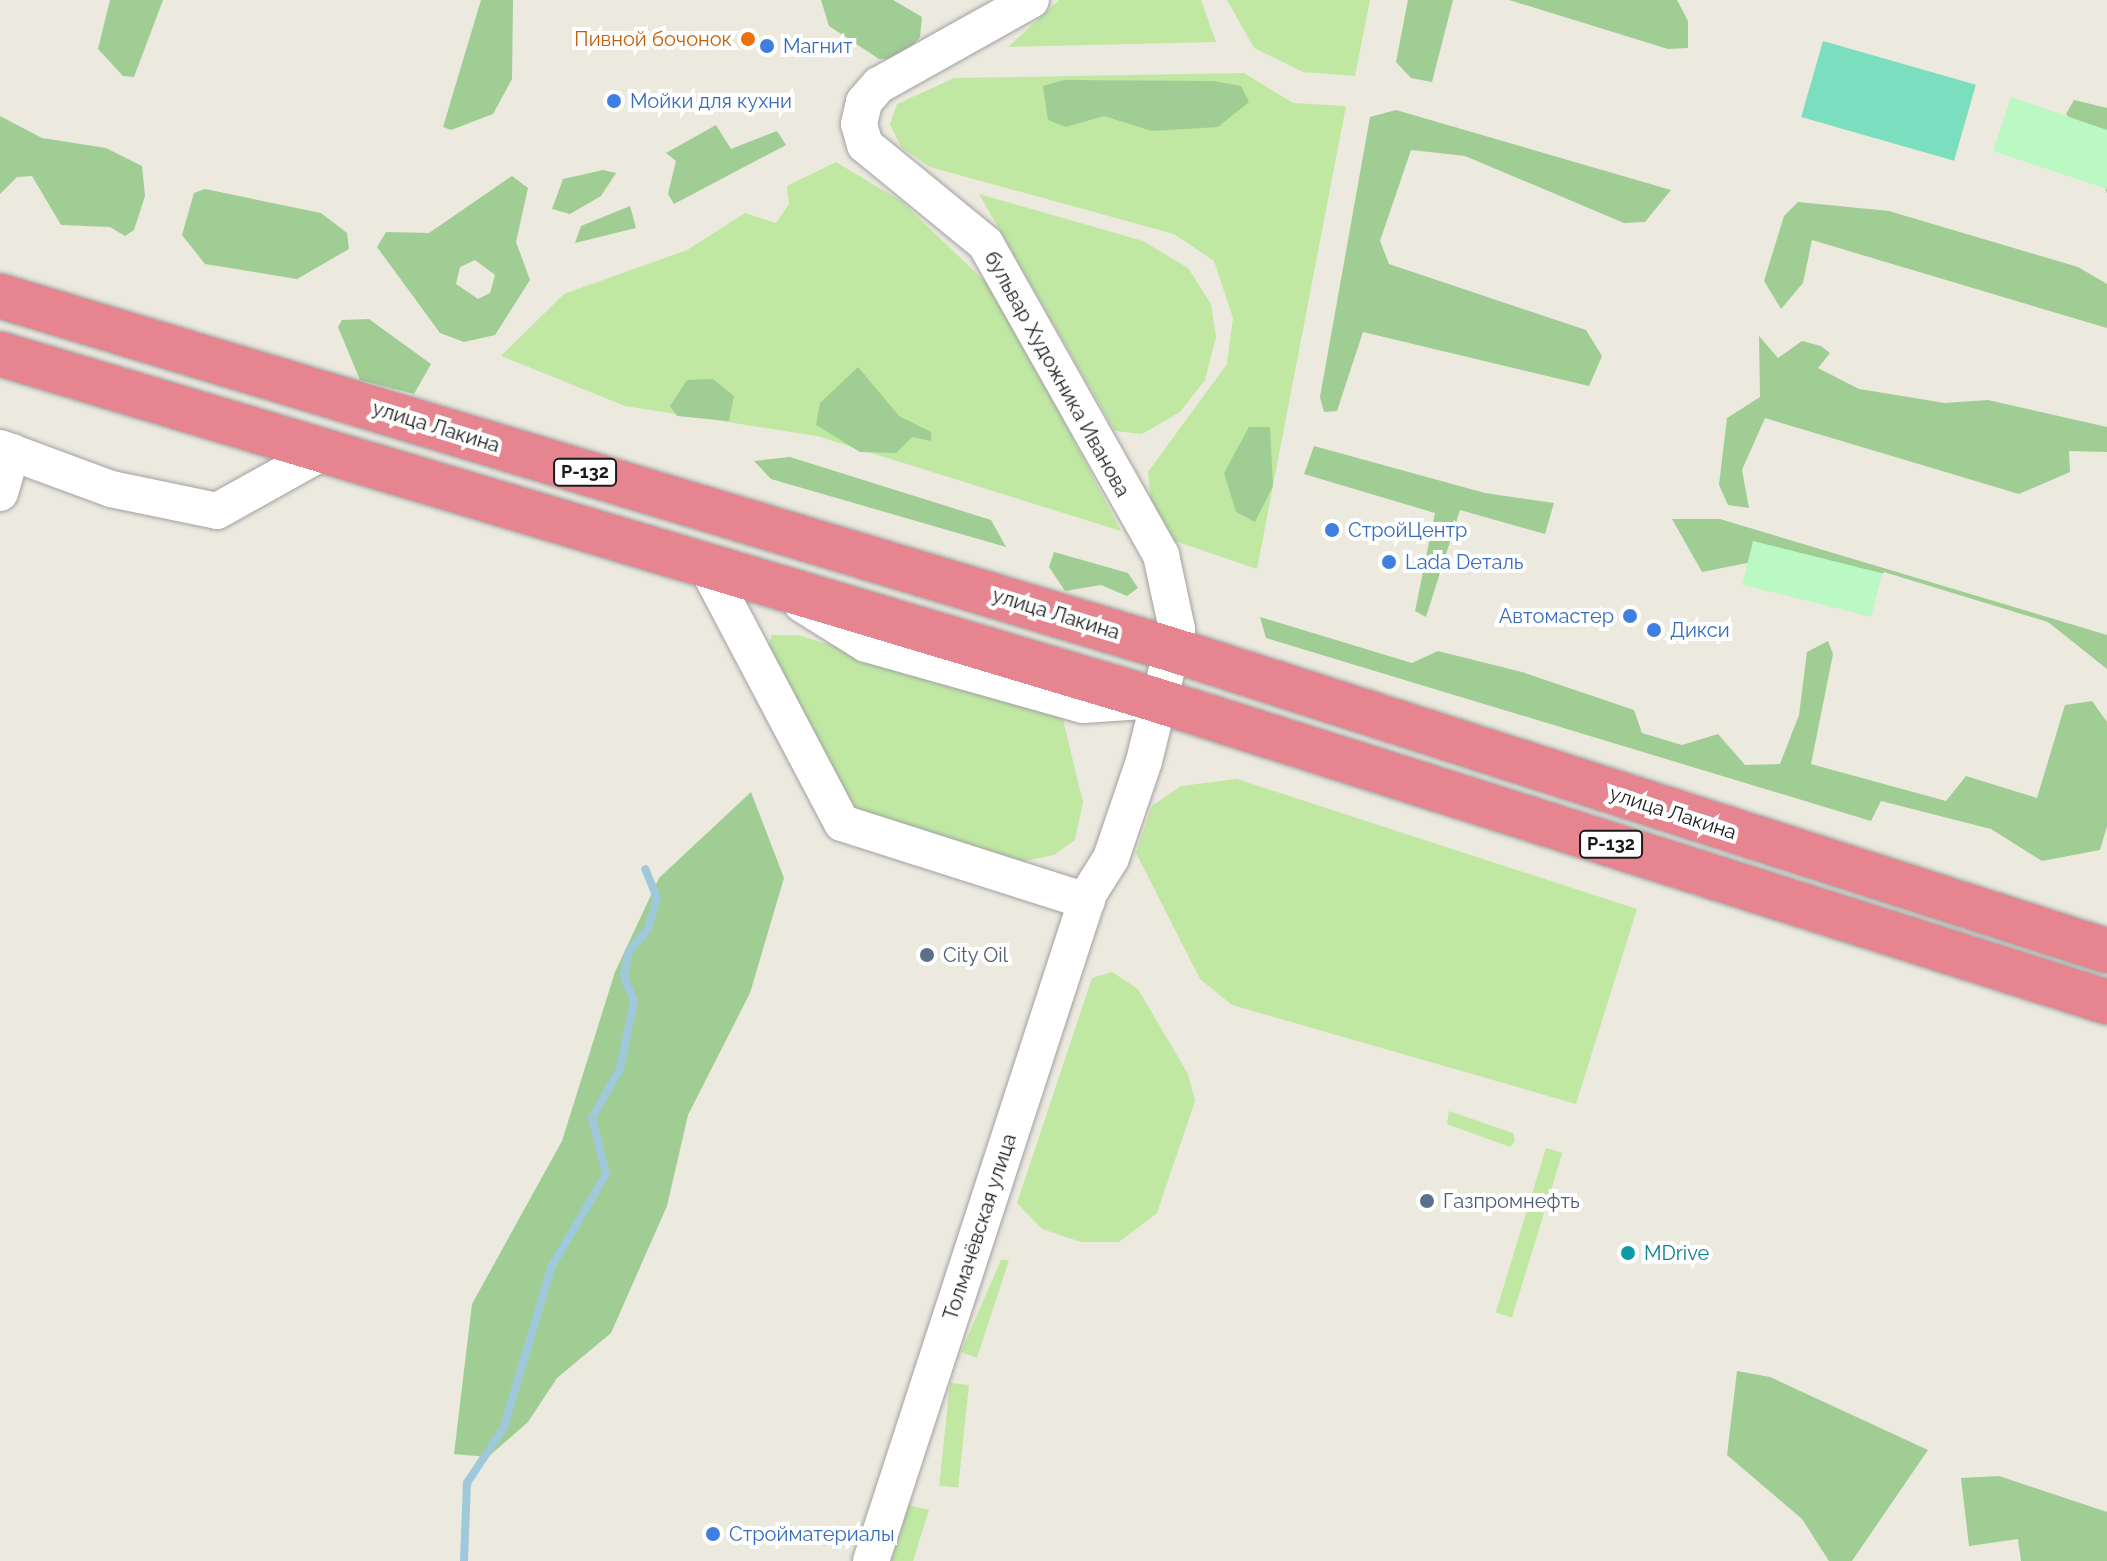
<!DOCTYPE html>
<meta charset="utf-8">
<style>
body{margin:0}
#map{position:relative;width:2107px;height:1561px;overflow:hidden;background:#ece9df;font-family:Raleway,sans-serif}
div>[style]{position:absolute}
.grass>*{inset:0;background:#c0e8a3;transform-origin:0 0}
.forest>*{inset:0;background:#a0cd93}
.park>*{inset:0;background:#baf9c3;transform-origin:0 0}
.pitch>*{inset:0;background:#7bdebf;transform-origin:0 0}
.stream>*{height:8px;margin:-4px;padding:0 4px;transform-origin:4px;border-radius:4px;background:#9fc9db}
.roads{filter:drop-shadow(0 0 2px #a1a1a1) drop-shadow(0 0 2px #a1a1a1)}
.minor>*{height:36px;margin:-18px;padding:0 18px;transform-origin:18px;border-radius:18px;background:#fff}
.highway>*{height:44px;margin:-22px;padding:0 22px;transform-origin:22px;border-radius:22px;background:#e68590}
.dots>*{width:22px;height:22px;translate:-50% -50%;box-sizing:border-box;border:4px solid #fff;border-radius:50%}
span{translate:-50% -50%;white-space:nowrap;text-align:center;line-height:1.15;-webkit-text-stroke:8px #fff;paint-order:stroke}
.shield-label span{padding:2px 6px;background:#fff;border:2px solid;border-radius:6px;-webkit-text-stroke-width:0}
.shield-label{font-size:18px;color:#1a1a1a;font-weight:700}
.food-label{font-size:20px;color:#c56008}
.right{translate:-100% -50%;text-align:right}
.shop-label{font-size:20px;color:#366cbe}
.left{translate:0 -50%;text-align:left}
.street-label{font-size:20px;color:#1a1a1a}
.service-label{font-size:20px;color:#4e5e75}
.culture-label{font-size:20px;color:#0d838f}
</style>
<div id="map">
<div class="grass">
<i style="clip-path:polygon(1059px 0,1201px 0,1216px 42px,1008px 47px)"></i>
<i style="clip-path:polygon(1227px 0,1370px 0,1355px 76px,1303px 72px,1254px 48px)"></i>
<i style="clip-path:polygon(1244px 73px,1293px 103px,1346px 106px,1257px 569px,1169px 539px,1151px 502px,1148px 472px,1227px 364px,1233px 318px,1214px 261px,1174px 234px,930px 167px,901px 147px,890px 124px,897px 104px,954px 78px)"></i>
<i style="clip-path:polygon(836px 162px,901px 201px,997px 293px,1121px 531px,817px 436px,625px 406px,501px 356px,564px 294px,687px 250px,745px 213px,776px 223px,789px 204px,787px 186px)"></i>
<i style="clip-path:polygon(979px 194px,1143px 241px,1188px 268px,1211px 304px,1216px 337px,1205px 380px,1180px 412px,1142px 434px,1115px 431px)"></i>
<i style="clip-path:polygon(772px 635px,798px 635px,1062px 716px,1083px 802px,1075px 840px,1054px 855px,1020px 862px,865px 817px,840px 790px,768px 647px)"></i>
<i style="clip-path:polygon(1237px 779px,1637px 909px,1576px 1104px,1232px 1005px,1200px 979px,1136px 853px,1152px 806px,1181px 786px)"></i>
<i style="clip-path:polygon(1112px 972px,1138px 989px,1188px 1074px,1195px 1101px,1157px 1213px,1119px 1242px,1081px 1242px,1042px 1229px,1017px 1203px,1092px 978px)"></i>
<i style="clip-path:polygon(1449px 1111px,1513px 1133px,1515px 1141px,1510px 1147px,1447px 1124px)"></i>
<i style="left:1546px;top:1148px;width:17px;height:172px;rotate:17deg"></i>
<i style="clip-path:polygon(1001px 1260px,1009px 1260px,977px 1358px,961px 1352px)"></i>
<i style="left:950px;top:1383px;width:19px;height:103px;rotate:6deg"></i>
<i style="clip-path:polygon(909px 1505px,929px 1510px,913px 1561px,891px 1561px)"></i>
</div>
<div class="forest">
<i style="clip-path:polygon(110px 0,163px 0,134px 77px,123px 76px,98px 49px)"></i>
<i style="clip-path:polygon(481px 0,513px 0,512px 79px,493px 114px,451px 130px,443px 127px)"></i>
<i style="clip-path:polygon(821px 0,893px 0,922px 17px,920px 37px,901px 59px,879px 59px,829px 26px)"></i>
<i style="clip-path:polygon(1408px 0,1453px 0,1432px 82px,1411px 78px,1396px 62px)"></i>
<i style="clip-path:polygon(1509px 0,1677px 0,1688px 21px,1688px 48px,1668px 49px)"></i>
<i style="clip-path:polygon(1064px 80px,1213px 81px,1241px 86px,1249px 102px,1218px 127px,1152px 131px,1104px 116px,1066px 127px,1048px 120px,1043px 86px)"></i>
<i style="clip-path:polygon(2074px 100px,2107px 108px,2107px 193px,2082px 131px,2066px 114px)"></i>
<i style="clip-path:polygon(1396px 110px,1671px 190px,1645px 222px,1624px 223px,1465px 156px,1411px 150px,1380px 241px,1389px 264px,1586px 330px,1602px 356px,1589px 386px,1363px 332px,1337px 411px,1324px 412px,1320px 397px,1370px 117px)"></i>
<i style="clip-path:polygon(0 116px,42px 138px,106px 148px,142px 166px,145px 196px,134px 230px,125px 236px,110px 227px,61px 225px,32px 176px,17px 177px,0 194px)"></i>
<i style="clip-path:polygon(716px 125px,731px 149px,777px 131px,786px 145px,674px 204px,668px 194px,676px 161px,666px 153px)"></i>
<i style="clip-path:polygon(603px 170px,616px 173px,601px 196px,570px 214px,552px 209px,563px 179px)"></i>
<i style="clip-path:polygon(evenodd,512px 176px,528px 188px,516px 242px,530px 280px,495px 335px,464px 342px,440px 333px,377px 247px,386px 232px,429px 233px,512px 176px,475px 260px,495px 275px,490px 293px,478px 299px,456px 284px,460px 267px,475px 260px)"></i>
<i style="clip-path:polygon(205px 189px,321px 213px,347px 233px,349px 249px,297px 279px,205px 264px,182px 235px,194px 193px)"></i>
<i style="clip-path:polygon(1798px 202px,1889px 211px,2078px 267px,2107px 284px,2107px 328px,1812px 240px,1803px 283px,1781px 309px,1764px 281px,1784px 216px)"></i>
<i style="clip-path:polygon(630px 206px,636px 228px,575px 243px,581px 226px)"></i>
<i style="clip-path:polygon(369px 319px,431px 364px,414px 394px,360px 380px,338px 327px,342px 320px)"></i>
<i style="clip-path:polygon(1759px 336px,1778px 358px,1802px 341px,1821px 346px,1830px 353px,1818px 368px,1859px 389px,1945px 403px,1988px 400px,2107px 427px,2107px 452px,2069px 451px,2070px 472px,2019px 494px,1765px 418px,1742px 470px,1749px 508px,1728px 505px,1719px 485px,1727px 418px,1760px 397px)"></i>
<i style="clip-path:polygon(858px 367px,899px 416px,931px 432px,931px 441px,912px 437px,896px 453px,860px 452px,816px 425px,820px 403px)"></i>
<i style="clip-path:polygon(713px 379px,734px 396px,729px 421px,677px 416px,670px 406px,687px 380px)"></i>
<i style="clip-path:polygon(1249px 427px,1270px 427px,1273px 486px,1255px 522px,1236px 512px,1224px 473px)"></i>
<i style="clip-path:polygon(1314px 446px,1485px 493px,1554px 503px,1545px 534px,1460px 510px,1426px 617px,1415px 611px,1435px 513px,1304px 474px)"></i>
<i style="clip-path:polygon(790px 457px,991px 520px,1006px 547px,771px 479px,754px 461px)"></i>
<i style="clip-path:polygon(1672px 519px,1720px 519px,2107px 635px,2107px 669px,2048px 622px,1884px 572px,1859px 597px,1747px 563px,1702px 572px)"></i>
<i style="clip-path:polygon(1054px 552px,1128px 573px,1138px 588px,1127px 596px,1101px 585px,1065px 591px,1049px 567px)"></i>
<i style="clip-path:polygon(1260px 617px,1412px 663px,1438px 651px,1522px 672px,1634px 710px,1642px 733px,1682px 745px,1718px 734px,1745px 765px,1780px 764px,1799px 715px,1807px 652px,1828px 641px,1833px 654px,1811px 764px,1946px 801px,1966px 776px,2037px 798px,2065px 705px,2092px 701px,2107px 722px,2107px 826px,2100px 850px,2042px 861px,1991px 829px,1881px 801px,1871px 821px,1266px 638px)"></i>
<i style="clip-path:polygon(751px 792px,784px 878px,750px 993px,688px 1115px,667px 1206px,611px 1333px,557px 1378px,528px 1422px,488px 1457px,454px 1454px,472px 1304px,562px 1141px,615px 972px,659px 878px)"></i>
<i style="clip-path:polygon(1737px 1371px,1770px 1377px,1928px 1450px,1852px 1561px,1829px 1561px,1802px 1519px,1727px 1455px)"></i>
<i style="clip-path:polygon(1999px 1476px,2107px 1512px,2107px 1561px,2021px 1561px,2018px 1539px,1969px 1546px,1961px 1478px)"></i>
</div>
<div class="park">
<i style="clip-path:polygon(2011px 97px,2107px 130px,2107px 189px,1993px 151px)"></i>
<i style="left:1753px;top:541px;width:133px;height:45px;rotate:14deg"></i>
</div>
<div class="pitch">
<i style="left:1823px;top:41px;width:159px;height:79px;rotate:16deg"></i>
</div>
<div class="stream">
<i style="left:464px;top:1561px;width:78px;rotate:-87.8deg"></i>
<i style="left:467px;top:1483px;width:67px;rotate:-56.5deg"></i>
<i style="left:504px;top:1427px;width:166px;rotate:-73.5deg"></i>
<i style="left:551px;top:1268px;width:109px;rotate:-59.7deg"></i>
<i style="left:606px;top:1174px;width:58px;rotate:-104deg"></i>
<i style="left:592px;top:1118px;width:56px;rotate:-60.3deg"></i>
<i style="left:620px;top:1069px;width:69px;rotate:-78.4deg"></i>
<i style="left:634px;top:1001px;width:27px;rotate:-112deg"></i>
<i style="left:624px;top:976px;width:25px;rotate:-79deg"></i>
<i style="left:629px;top:951px;width:29px;rotate:-49deg"></i>
<i style="left:648px;top:929px;width:32px;rotate:-74deg"></i>
<i style="left:657px;top:898px;width:31px;rotate:-112deg"></i>
</div>
<div class="roads">
<div class="minor">
<i style="left:0;top:448px;width:118px;rotate:20.3deg"></i>
<i style="left:111px;top:489px;width:108px;rotate:11.7deg"></i>
<i style="left:217px;top:511px;width:119px;rotate:-29.1deg"></i>
<i style="left:0;top:493px;width:43px;rotate:-73.7deg"></i>
<i style="left:709px;top:571px;width:285px;rotate:62.2deg"></i>
<i style="left:842px;top:823px;width:257px;rotate:17.7deg"></i>
<i style="left:802px;top:604px;width:75px;rotate:32deg"></i>
<i style="left:866px;top:644px;width:225px;rotate:15.7deg"></i>
<i style="left:1083px;top:705px;width:60px;rotate:-3.8deg"></i>
<i style="left:871px;top:1561px;width:703px;rotate:-71.93deg"></i>
<i style="left:1089px;top:893px;width:41px;rotate:-57.8deg"></i>
<i style="left:1111px;top:858px;width:102px;rotate:-71.2deg"></i>
<i style="left:1144px;top:761px;width:136px;rotate:-76deg"></i>
<i style="left:1177px;top:629px;width:76px;rotate:-102.2deg"></i>
<i style="left:1161px;top:555px;width:357px;rotate:-119.4deg"></i>
<i style="left:986px;top:244px;width:156px;rotate:-140.7deg"></i>
<i style="left:865px;top:145px;width:22px;rotate:-106deg"></i>
<i style="left:859px;top:124px;width:23px;rotate:-77deg"></i>
<i style="left:864px;top:102px;width:23px;rotate:-49deg"></i>
<i style="left:879px;top:85px;width:174px;rotate:-29.2deg"></i>
</div>
<div class="highway">
<i style="left:0;top:296px;width:1222px;rotate:16.79deg"></i>
<i style="left:1170px;top:649px;width:984px;rotate:17.86deg"></i>
<i style="left:0;top:354px;width:1207px;rotate:16.66deg"></i>
<i style="left:1156px;top:700px;width:998px;rotate:17.62deg"></i>
</div>
</div>
<div class="dots">
<i style="left:748px;top:39px;background:#e8710a"></i>
<i style="left:767px;top:46px;background:#3f7fe0"></i>
<i style="left:614px;top:101px;background:#3f7fe0"></i>
<i style="left:1332px;top:530px;background:#3f7fe0"></i>
<i style="left:1389px;top:562px;background:#3f7fe0"></i>
<i style="left:1630px;top:616px;background:#3f7fe0"></i>
<i style="left:1654px;top:630px;background:#3f7fe0"></i>
<i style="left:927px;top:955px;background:#5c6f8a"></i>
<i style="left:1427px;top:1201px;background:#5c6f8a"></i>
<i style="left:1628px;top:1253px;background:#0f9aa8"></i>
<i style="left:713px;top:1534px;background:#3f7fe0"></i>
</div>
<div class="shield-label">
<span style="left:585px;top:472px">Р-132</span>
<span style="left:1611px;top:844px">Р-132</span>
</div>
<div class="food-label">
<span class="right" style="left:732px;top:39px">Пивной бочонок</span>
</div>
<div class="shop-label">
<span class="left" style="left:783px;top:46px">Магнит</span>
<span class="left" style="left:630px;top:101px">Мойки для кухни</span>
<span class="left" style="left:1348px;top:530px">СтройЦентр</span>
<span class="left" style="left:1405px;top:562px">Lada Dеталь</span>
<span class="right" style="left:1614px;top:616px">Автомастер</span>
<span class="left" style="left:1670px;top:630px">Дикси</span>
<span class="left" style="left:729px;top:1534px">Стройматериалы</span>
</div>
<div class="street-label">
<span style="left:1057px;top:374px;rotate:61deg">бульвар Художника Иванова</span>
<span style="left:436px;top:427px;rotate:17deg">улица Лакина</span>
<span style="left:1056px;top:614px;rotate:17deg">улица Лакина</span>
<span style="left:1673px;top:813px;rotate:18deg">улица Лакина</span>
<span style="left:980px;top:1227px;rotate:-72deg">Толмачёвская улица</span>
</div>
<div class="service-label">
<span class="left" style="left:943px;top:955px">City Oil</span>
<span class="left" style="left:1443px;top:1201px">Газпромнефть</span>
</div>
<div class="culture-label">
<span class="left" style="left:1644px;top:1253px">MDrive</span>
</div>
</div>
